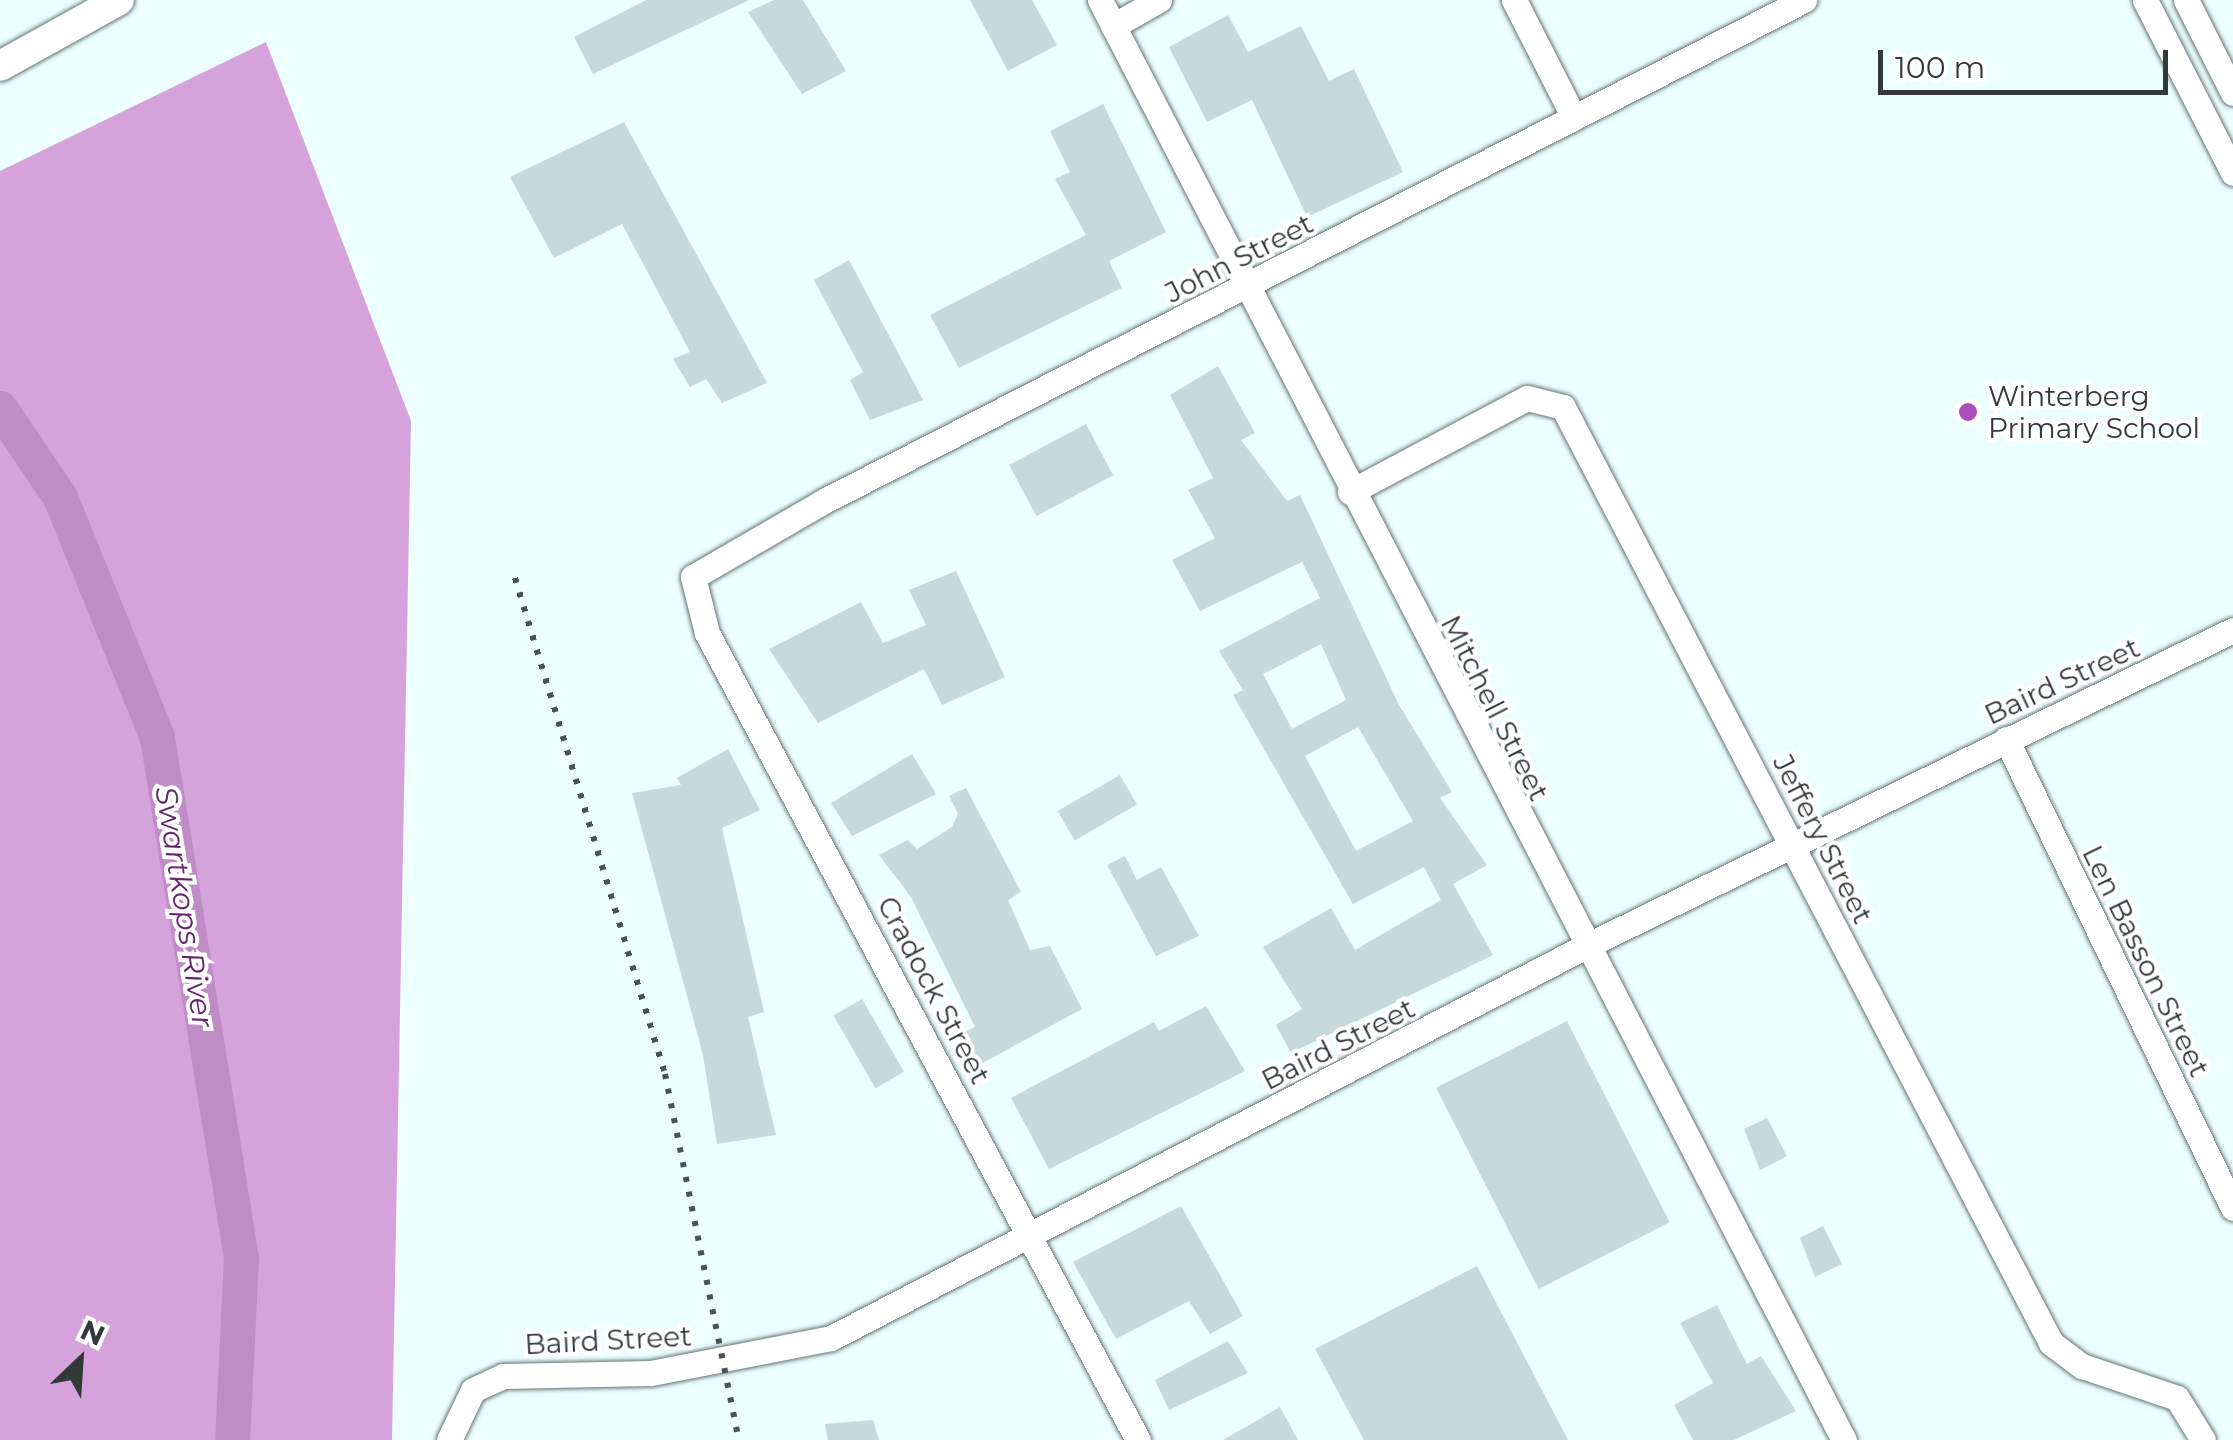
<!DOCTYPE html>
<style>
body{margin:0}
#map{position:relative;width:2233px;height:1440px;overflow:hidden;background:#ecfffe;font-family:Montserrat,sans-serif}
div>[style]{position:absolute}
.forest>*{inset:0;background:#d5a2dc}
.river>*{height:35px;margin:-17.5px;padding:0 17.5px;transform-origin:17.5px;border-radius:17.5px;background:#bf8cc5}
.building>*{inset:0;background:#c7d9d9;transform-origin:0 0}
.roads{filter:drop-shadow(0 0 2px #647474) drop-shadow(0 0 2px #647474)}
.minor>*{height:25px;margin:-12.5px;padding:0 12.5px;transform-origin:12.5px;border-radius:12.5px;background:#fff}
.major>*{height:30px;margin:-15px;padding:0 15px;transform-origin:15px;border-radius:15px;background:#fff}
.rail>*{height:6px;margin-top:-3px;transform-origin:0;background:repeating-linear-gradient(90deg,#495251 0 5px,transparent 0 15px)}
.dots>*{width:28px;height:28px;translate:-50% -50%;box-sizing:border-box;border:5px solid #fff;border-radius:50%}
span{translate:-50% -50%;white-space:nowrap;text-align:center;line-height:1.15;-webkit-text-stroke:8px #fff;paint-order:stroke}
.street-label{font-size:28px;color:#323939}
.poi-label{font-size:28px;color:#323939}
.left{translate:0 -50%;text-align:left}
.water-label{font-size:30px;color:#63266c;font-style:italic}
.north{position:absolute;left:30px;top:1310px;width:100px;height:100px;-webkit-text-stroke:8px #fff;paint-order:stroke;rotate:25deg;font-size:28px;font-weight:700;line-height:40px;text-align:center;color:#323939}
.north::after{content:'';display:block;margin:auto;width:35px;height:45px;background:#323939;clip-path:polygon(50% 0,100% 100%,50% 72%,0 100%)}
.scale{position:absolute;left:1878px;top:50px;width:290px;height:45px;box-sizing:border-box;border:5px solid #323939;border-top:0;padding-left:12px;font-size:30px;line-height:35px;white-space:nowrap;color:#323939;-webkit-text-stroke:8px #fff;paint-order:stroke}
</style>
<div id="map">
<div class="forest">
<i style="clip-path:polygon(266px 42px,411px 421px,392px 1440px,0 1440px,0 171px)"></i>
</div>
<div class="river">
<i style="left:0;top:408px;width:107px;rotate:56deg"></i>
<i style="left:60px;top:497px;width:259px;rotate:68deg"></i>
<i style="left:157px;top:737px;width:528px;rotate:80.84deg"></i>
<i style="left:241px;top:1258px;width:182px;rotate:92.8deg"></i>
</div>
<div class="building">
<i style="clip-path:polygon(646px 0,749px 0,593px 74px,574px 37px)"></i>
<i style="clip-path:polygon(774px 0,803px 0,846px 71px,802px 94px,748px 12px)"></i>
<i style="clip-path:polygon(970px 0,1032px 0,1057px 45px,1008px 71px)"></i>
<i style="clip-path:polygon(1228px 15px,1248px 52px,1301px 26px,1329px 81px,1354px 69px,1403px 172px,1307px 217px,1252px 100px,1207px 122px,1169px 47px)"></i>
<i style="clip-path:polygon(1103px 104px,1166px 232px,1109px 261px,1122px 288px,959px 368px,930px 315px,1086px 235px,1055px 179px,1070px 172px,1050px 131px)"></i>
<i style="clip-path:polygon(624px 122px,767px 383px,722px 403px,706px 379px,690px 387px,673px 359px,690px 352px,622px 224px,554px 258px,510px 177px)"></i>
<i style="clip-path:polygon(849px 260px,923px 400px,870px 420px,850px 380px,863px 372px,814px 280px)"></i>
<i style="clip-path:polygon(evenodd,1218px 366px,1255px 433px,1241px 440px,1287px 501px,1300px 495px,1399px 705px,1452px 792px,1440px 798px,1487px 865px,1453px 884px,1493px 955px,1291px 1053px,1276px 1025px,1302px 1009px,1263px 947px,1331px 908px,1355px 950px,1441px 900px,1424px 867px,1353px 904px,1233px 695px,1243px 690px,1219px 651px,1320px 598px,1302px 562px,1200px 611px,1172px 560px,1215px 538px,1188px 490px,1213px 478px,1170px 395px,1218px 366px,1321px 644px,1346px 700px,1292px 729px,1263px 674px,1321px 644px,1218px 366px,1358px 727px,1413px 821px,1356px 851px,1305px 756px,1358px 727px)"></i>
<i style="left:1086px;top:424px;width:58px;height:87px;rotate:62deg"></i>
<i style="clip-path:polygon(956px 571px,1005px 677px,942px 705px,924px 669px,818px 723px,769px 649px,861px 602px,883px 643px,926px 625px,909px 590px)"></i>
<i style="clip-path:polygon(728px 749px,760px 810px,722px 828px,764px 1012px,748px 1017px,776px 1135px,717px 1144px,703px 1055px,632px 793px,681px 785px,677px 778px)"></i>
<i style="clip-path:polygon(912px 754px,936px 794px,852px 836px,831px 803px)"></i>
<i style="left:1120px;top:775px;width:34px;height:72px;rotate:60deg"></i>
<i style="clip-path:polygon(966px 788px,1021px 892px,1008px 900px,1030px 950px,1050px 946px,1082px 1009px,975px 1067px,959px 1035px,975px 1027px,911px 897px,879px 855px,908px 840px,917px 849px,952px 827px,958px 814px,949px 796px)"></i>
<i style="clip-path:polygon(1125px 856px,1137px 880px,1161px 867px,1199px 936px,1156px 956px,1107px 865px)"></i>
<i style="left:862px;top:999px;width:84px;height:33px;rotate:60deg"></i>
<i style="clip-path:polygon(1206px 1006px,1245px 1071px,1049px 1169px,1011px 1098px,1154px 1022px,1159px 1031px)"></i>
<i style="left:1567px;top:1021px;width:226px;height:147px;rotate:63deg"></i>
<i style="clip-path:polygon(1767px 1118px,1787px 1156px,1760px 1170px,1744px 1129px)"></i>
<i style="clip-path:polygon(1181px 1206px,1243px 1316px,1210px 1334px,1189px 1301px,1116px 1339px,1073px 1262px)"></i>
<i style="clip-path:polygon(1823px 1226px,1842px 1264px,1815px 1277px,1800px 1238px)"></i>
<i style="clip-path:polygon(1477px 1266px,1568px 1440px,1364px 1440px,1315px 1349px)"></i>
<i style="clip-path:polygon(1717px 1305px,1747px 1364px,1761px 1356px,1796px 1411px,1734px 1440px,1693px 1440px,1674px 1405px,1713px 1383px,1680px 1323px)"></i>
<i style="clip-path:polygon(1228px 1341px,1248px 1373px,1169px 1410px,1155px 1380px)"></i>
<i style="clip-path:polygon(1280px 1407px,1298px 1440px,1223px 1440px)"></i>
<i style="clip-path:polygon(873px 1420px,879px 1440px,828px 1440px,825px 1424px)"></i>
</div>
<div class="roads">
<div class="minor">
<i style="left:1100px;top:0;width:1621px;rotate:62.68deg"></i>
<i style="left:1514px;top:0;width:132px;rotate:63deg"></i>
<i style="left:2145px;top:0;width:194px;rotate:63deg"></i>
<i style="left:2186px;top:0;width:104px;rotate:63.2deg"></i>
<i style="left:1113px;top:26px;width:53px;rotate:-29.5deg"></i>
<i style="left:1350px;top:492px;width:200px;rotate:-28deg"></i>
<i style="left:1527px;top:398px;width:37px;rotate:14deg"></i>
<i style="left:1563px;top:407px;width:1056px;rotate:62.46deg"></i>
<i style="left:2051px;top:1343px;width:39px;rotate:37deg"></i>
<i style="left:2082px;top:1366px;width:100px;rotate:18.6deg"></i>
<i style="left:2177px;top:1398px;width:49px;rotate:58.2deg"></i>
<i style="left:2006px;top:739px;width:521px;rotate:64.17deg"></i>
<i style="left:449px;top:1440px;width:55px;rotate:-64.4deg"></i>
<i style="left:473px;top:1390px;width:33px;rotate:-25deg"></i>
<i style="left:503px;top:1376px;width:148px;rotate:-1.2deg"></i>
<i style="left:651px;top:1373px;width:183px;rotate:-11deg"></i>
<i style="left:831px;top:1338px;width:848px;rotate:-27.44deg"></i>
<i style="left:1584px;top:947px;width:722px;rotate:-26.03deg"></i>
<i style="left:1138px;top:1440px;width:915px;rotate:-118.11deg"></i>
<i style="left:707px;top:633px;width:58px;rotate:-104deg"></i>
<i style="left:693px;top:577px;width:151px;rotate:-30.1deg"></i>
<i style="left:824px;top:501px;width:1101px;rotate:-27.08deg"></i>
</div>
<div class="major">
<i style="left:0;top:66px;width:136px;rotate:-29deg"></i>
</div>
</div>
<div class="rail">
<i style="left:515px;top:578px;width:518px;rotate:73.17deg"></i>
<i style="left:665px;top:1074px;width:373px;rotate:78.6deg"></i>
</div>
<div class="dots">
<i style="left:1968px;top:412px;background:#ab4eb8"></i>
</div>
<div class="street-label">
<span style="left:1239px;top:258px;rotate:-27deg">John Street</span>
<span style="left:2062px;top:681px;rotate:-25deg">Baird Street</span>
<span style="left:1495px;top:708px;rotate:63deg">Mitchell Street</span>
<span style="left:1823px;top:839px;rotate:63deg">Jeffery Street</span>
<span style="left:2146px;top:961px;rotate:64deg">Len Basson Street</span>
<span style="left:934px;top:990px;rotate:62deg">Cradock Street</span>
<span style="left:1338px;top:1044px;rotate:-27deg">Baird Street</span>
<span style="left:608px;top:1340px;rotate:-3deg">Baird Street</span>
</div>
<div class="poi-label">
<span class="left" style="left:1988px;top:412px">Winterberg<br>Primary School</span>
</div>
<div class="water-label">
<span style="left:184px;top:907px;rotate:81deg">Swartkops River</span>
</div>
<div class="north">N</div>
<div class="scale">100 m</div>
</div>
